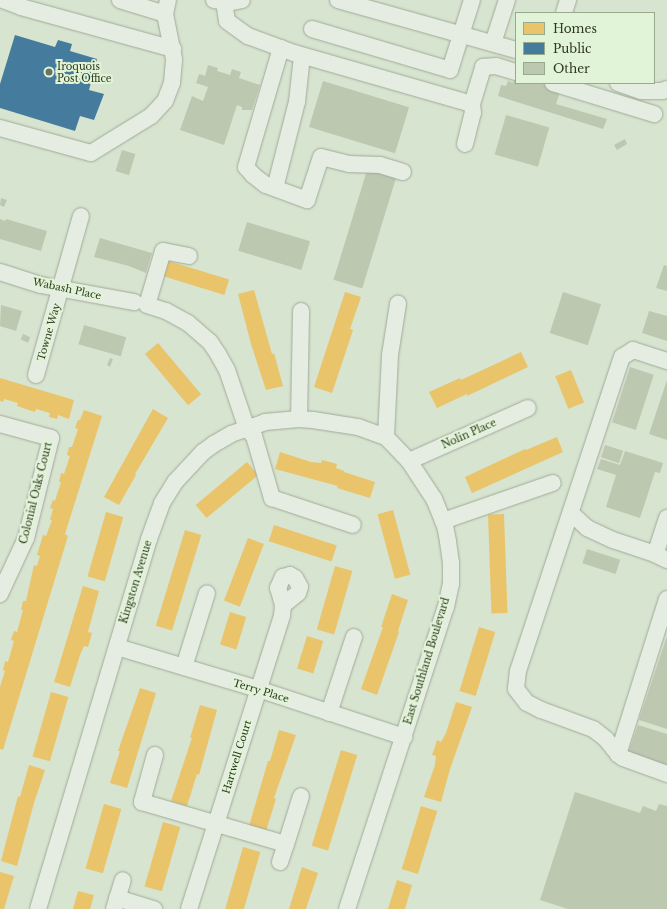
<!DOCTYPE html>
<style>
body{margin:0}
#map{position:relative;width:667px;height:909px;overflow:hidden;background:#d7e4d0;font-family:"Libre Baskerville",serif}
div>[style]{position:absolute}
.homes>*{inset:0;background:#e9c46a;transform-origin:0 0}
.public>*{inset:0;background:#457b9d}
.building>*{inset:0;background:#bdc8b1;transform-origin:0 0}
.roads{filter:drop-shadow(0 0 1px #a0aa98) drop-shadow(0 0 1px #a0aa98)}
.minor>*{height:16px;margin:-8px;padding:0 8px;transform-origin:8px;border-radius:8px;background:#e5ece1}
.dots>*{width:11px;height:11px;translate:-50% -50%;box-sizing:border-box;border:2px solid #e1f4d7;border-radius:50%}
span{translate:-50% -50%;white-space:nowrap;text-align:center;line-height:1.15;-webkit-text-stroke:4px #e1f4d7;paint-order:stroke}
.poi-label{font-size:10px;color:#2e3821}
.left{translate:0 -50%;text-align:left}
.street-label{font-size:10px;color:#2e3821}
.legend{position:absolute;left:515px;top:12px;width:140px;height:72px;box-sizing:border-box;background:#e1f4d7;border:1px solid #99a98e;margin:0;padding:5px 7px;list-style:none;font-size:12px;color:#2e3821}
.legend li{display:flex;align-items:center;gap:8px;height:20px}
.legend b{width:20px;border:1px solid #99a98e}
</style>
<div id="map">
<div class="homes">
<i style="left:165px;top:260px;width:67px;height:16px;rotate:17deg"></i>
<i style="clip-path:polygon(254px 290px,272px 354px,274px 353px,283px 386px,266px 390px,251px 344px,238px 294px)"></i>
<i style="clip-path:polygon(345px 292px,361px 297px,350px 329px,353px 330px,332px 393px,314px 387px)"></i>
<i style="left:158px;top:343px;width:67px;height:17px;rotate:50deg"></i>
<i style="clip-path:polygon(521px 352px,528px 367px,467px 396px,467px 394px,437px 408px,429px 392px,460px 378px,461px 380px)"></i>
<i style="left:571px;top:370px;width:35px;height:17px;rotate:68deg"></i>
<i style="clip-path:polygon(0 378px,74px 400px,69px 419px,58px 415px,57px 419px,49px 417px,50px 413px,36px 409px,35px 412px,17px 406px,18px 403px,4px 399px,3px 402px,0 401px)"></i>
<i style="clip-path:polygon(153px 409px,168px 418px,135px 474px,136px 475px,119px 505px,104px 497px)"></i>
<i style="clip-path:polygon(84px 410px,102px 416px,65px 534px,68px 536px,3px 750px,0 749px,0 687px,5px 671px,3px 670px,5px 661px,8px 662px,14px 641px,11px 640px,14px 631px,17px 632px,23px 610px,21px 610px,23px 601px,26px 601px,34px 565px,37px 566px,40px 556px,37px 555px,43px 535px,46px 536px,52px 520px,50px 520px,53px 509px,50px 508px,53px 500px,55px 501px,61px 482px,59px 482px,61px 473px,64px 474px,70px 456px,67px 455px,69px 447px,72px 447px,78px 429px,75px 428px,78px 420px,80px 420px)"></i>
<i style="clip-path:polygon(557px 437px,563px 452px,472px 493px,465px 477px,525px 449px,526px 450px)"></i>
<i style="clip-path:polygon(280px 452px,311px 462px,321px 463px,322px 460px,337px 464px,336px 468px,344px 471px,344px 472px,375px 482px,370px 498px,337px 488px,338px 486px,275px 469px)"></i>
<i style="left:247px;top:462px;width:17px;height:67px;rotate:50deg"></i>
<i style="left:393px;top:510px;width:67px;height:16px;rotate:75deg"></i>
<i style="left:106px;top:512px;width:18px;height:67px;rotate:16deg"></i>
<i style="left:504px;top:514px;width:99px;height:16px;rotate:88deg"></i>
<i style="left:274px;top:525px;width:66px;height:17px;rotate:18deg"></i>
<i style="left:185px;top:530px;width:17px;height:100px;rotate:17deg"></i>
<i style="left:248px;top:538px;width:17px;height:67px;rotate:21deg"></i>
<i style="left:335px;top:566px;width:18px;height:66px;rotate:16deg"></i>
<i style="clip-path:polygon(83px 586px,99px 591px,88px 632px,92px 633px,88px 647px,84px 646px,80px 655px,70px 687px,54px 682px)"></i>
<i style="clip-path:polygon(392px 594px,408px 600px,398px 631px,399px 632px,377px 695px,361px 689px,383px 627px,381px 627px)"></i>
<i style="left:230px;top:612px;width:17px;height:34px;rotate:17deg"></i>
<i style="left:479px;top:627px;width:17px;height:67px;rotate:17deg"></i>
<i style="left:307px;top:636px;width:17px;height:34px;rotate:17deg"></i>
<i style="clip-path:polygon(140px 688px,156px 693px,127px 788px,110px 783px,120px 751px,118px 751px)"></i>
<i style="left:51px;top:692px;width:18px;height:67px;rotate:16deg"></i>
<i style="clip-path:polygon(456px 702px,472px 707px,450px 769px,441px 802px,424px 797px,435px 765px,436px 756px,432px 755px,435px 747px,437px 740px,441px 742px,446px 733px)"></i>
<i style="clip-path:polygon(200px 705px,217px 710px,199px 775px,197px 774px,187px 806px,171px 801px,192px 738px,190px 738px)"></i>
<i style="clip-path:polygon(279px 730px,296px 735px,274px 798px,276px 799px,266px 831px,249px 826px,268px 761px,270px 761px)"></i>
<i style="left:341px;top:750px;width:17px;height:100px;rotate:17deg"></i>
<i style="clip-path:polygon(29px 765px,45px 770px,34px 803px,17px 866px,1px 861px,18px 796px,20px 797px)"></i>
<i style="left:104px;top:804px;width:18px;height:67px;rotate:16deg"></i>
<i style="left:421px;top:806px;width:17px;height:66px;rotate:17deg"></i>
<i style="left:163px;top:822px;width:18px;height:67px;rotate:16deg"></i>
<i style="left:243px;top:847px;width:18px;height:65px;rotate:16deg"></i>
<i style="clip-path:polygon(302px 867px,318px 873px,306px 909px,289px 909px)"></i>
<i style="clip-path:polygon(0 872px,14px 876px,4px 909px,0 909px)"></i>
<i style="clip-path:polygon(397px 880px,412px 885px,405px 909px,388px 909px)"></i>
<i style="clip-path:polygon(78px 891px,94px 895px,90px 909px,73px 909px)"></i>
</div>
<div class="public">
<i style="clip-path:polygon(15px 35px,55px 47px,58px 40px,72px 44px,70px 51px,97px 59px,89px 90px,104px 94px,94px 120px,80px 116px,75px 131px,0 108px,0 84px)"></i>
</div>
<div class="building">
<i style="clip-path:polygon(208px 65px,218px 68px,217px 71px,230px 75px,232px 69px,241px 72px,239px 78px,260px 85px,252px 110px,242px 110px,242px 107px,237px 105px,224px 145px,180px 130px,192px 96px,203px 101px,208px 87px,196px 83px,199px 74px,205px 76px)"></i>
<i style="clip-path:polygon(516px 75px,516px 83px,540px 83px,561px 89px,556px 104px,607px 119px,603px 129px,498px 96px,501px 85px,506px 86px,508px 81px,513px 83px)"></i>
<i style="left:323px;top:81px;width:90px;height:48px;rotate:17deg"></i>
<i style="left:506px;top:115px;width:45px;height:41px;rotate:16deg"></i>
<i style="clip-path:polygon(625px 139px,627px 144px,617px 150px,614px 145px)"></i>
<i style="left:122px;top:150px;width:14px;height:22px;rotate:17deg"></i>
<i style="left:368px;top:167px;width:30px;height:118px;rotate:17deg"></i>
<i style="clip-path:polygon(1px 198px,7px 200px,4px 207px,0 205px)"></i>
<i style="clip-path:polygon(0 219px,5px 221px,6px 219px,47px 231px,41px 251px,0 239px)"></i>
<i style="left:247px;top:222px;width:66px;height:30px;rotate:17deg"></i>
<i style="clip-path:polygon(100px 238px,152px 253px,146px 273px,129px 266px,94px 257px)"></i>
<i style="clip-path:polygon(664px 265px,667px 266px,667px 291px,656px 288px)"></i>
<i style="left:563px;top:292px;width:40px;height:43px;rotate:18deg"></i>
<i style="clip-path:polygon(1px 305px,22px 311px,16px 331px,0 326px)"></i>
<i style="clip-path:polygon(649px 311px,667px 316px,667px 341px,642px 333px)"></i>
<i style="left:84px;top:325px;width:44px;height:20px;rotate:16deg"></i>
<i style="left:23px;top:334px;width:8px;height:6px;rotate:23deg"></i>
<i style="clip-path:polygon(110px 358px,113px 359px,110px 367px,107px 365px)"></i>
<i style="left:630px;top:367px;width:25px;height:58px;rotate:18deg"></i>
<i style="clip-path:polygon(667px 380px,667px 440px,649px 434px)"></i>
<i style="left:605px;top:445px;width:19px;height:13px;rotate:18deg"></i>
<i style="clip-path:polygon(625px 451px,663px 463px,660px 473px,655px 472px,640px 518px,606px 507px,616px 475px,597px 469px,601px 459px,620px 465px)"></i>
<i style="left:587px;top:549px;width:35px;height:15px;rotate:18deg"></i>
<i style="clip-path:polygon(667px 636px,667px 729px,639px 720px)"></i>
<i style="clip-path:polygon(638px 725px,667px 734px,667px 766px,628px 753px)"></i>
<i style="clip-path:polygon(575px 792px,640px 813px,643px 806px,656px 811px,659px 804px,667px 806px,667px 909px,568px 909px,540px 900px)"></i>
</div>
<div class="roads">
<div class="minor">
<i style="left:3px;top:0;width:19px;rotate:21deg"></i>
<i style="left:21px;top:7px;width:158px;rotate:15.4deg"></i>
<i style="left:120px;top:0;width:47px;rotate:17.3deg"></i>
<i style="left:214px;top:0;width:17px;rotate:7deg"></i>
<i style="left:231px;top:2px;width:11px;rotate:-10deg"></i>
<i style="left:338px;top:0;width:185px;rotate:15.7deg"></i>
<i style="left:224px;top:2px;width:19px;rotate:81deg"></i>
<i style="left:227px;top:21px;width:26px;rotate:36deg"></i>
<i style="left:248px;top:36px;width:49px;rotate:20.3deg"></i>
<i style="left:294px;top:53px;width:185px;rotate:16deg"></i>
<i style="left:472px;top:104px;width:39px;rotate:-73deg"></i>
<i style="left:483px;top:67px;width:13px;rotate:-4deg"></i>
<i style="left:496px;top:66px;width:21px;rotate:17deg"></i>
<i style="left:564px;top:13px;width:14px;rotate:-73deg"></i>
<i style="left:312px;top:29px;width:144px;rotate:16.5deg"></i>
<i style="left:450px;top:70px;width:73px;rotate:-72.6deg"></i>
<i style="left:493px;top:43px;width:45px;rotate:-72deg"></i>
<i style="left:281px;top:48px;width:124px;rotate:106.4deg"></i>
<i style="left:246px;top:167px;width:11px;rotate:49deg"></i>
<i style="left:253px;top:175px;width:16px;rotate:38deg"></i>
<i style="left:266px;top:185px;width:44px;rotate:20.1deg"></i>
<i style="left:307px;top:200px;width:45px;rotate:-72deg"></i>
<i style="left:321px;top:157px;width:29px;rotate:14deg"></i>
<i style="left:349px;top:164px;width:31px;rotate:2deg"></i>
<i style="left:380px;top:165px;width:24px;rotate:17deg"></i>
<i style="left:553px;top:83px;width:106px;rotate:17.1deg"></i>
<i style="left:618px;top:83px;width:24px;rotate:19deg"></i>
<i style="left:641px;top:91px;width:21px"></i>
<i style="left:662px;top:91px;width:5px;rotate:-22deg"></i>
<i style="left:0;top:128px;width:94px;rotate:15.4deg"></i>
<i style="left:91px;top:153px;width:70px;rotate:-31.7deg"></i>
<i style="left:151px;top:116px;width:21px;rotate:-47deg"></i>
<i style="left:165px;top:101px;width:19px;rotate:-69deg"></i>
<i style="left:172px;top:83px;width:24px;rotate:-85deg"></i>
<i style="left:174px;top:59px;width:46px;rotate:-101.3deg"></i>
<i style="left:165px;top:14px;width:14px;rotate:-78deg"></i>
<i style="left:465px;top:144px;width:32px;rotate:-76deg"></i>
<i style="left:473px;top:113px;width:9px;rotate:-96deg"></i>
<i style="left:275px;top:188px;width:89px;rotate:-75.7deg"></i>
<i style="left:297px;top:102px;width:46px;rotate:-83.8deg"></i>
<i style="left:189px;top:256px;width:26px;rotate:-169deg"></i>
<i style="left:163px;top:251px;width:56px;rotate:106.5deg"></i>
<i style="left:147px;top:305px;width:20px;rotate:18deg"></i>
<i style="left:166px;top:311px;width:25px;rotate:29deg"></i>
<i style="left:188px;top:323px;width:29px;rotate:41deg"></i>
<i style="left:210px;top:342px;width:14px;rotate:56deg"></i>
<i style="left:218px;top:354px;width:18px;rotate:61deg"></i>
<i style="left:227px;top:370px;width:62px;rotate:71.3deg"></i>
<i style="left:247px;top:429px;width:10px;rotate:45deg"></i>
<i style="left:254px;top:436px;width:65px;rotate:73.8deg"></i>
<i style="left:272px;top:498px;width:85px;rotate:18.4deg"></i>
<i style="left:0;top:272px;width:43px;rotate:17.6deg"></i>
<i style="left:41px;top:285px;width:95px;rotate:10.4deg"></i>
<i style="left:36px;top:375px;width:165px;rotate:-74.2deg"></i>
<i style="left:299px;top:419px;width:108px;rotate:-88.9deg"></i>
<i style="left:0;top:424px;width:53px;rotate:15.4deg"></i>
<i style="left:51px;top:438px;width:103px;rotate:104deg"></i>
<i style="left:26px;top:538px;width:62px;rotate:114.9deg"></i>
<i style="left:409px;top:461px;width:130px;rotate:-24deg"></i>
<i style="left:571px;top:513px;width:22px;rotate:43deg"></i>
<i style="left:587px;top:528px;width:29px;rotate:25deg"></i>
<i style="left:613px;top:540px;width:44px;rotate:18.4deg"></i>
<i style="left:667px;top:518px;width:38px;rotate:108deg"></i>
<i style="left:655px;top:554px;width:13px;rotate:27deg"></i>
<i style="left:443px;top:521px;width:116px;rotate:-19.1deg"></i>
<i style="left:667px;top:599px;width:163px;rotate:107.5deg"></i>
<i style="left:618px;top:754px;width:6px;rotate:39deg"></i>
<i style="left:623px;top:758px;width:47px;rotate:20deg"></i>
<i style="left:117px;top:647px;width:147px;rotate:16.6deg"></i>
<i style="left:258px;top:689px;width:154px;rotate:18.2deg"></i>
<i style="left:184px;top:667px;width:77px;rotate:-72.7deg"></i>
<i style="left:329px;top:713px;width:80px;rotate:-71.8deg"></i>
<i style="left:618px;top:754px;width:19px;rotate:-129deg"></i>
<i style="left:606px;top:739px;width:16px;rotate:-142deg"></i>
<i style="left:593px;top:729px;width:55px;rotate:-159.9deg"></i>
<i style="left:541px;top:710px;width:16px;rotate:-153deg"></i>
<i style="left:527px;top:703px;width:18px;rotate:-128deg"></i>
<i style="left:516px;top:689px;width:18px;rotate:-84deg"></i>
<i style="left:518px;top:671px;width:331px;rotate:-71.7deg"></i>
<i style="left:622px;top:357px;width:13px;rotate:-32deg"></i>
<i style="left:633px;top:350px;width:36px;rotate:18deg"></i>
<i style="left:155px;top:755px;width:49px;rotate:105.5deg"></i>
<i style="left:142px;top:802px;width:150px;rotate:16.3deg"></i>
<i style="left:286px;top:844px;width:50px;rotate:-72.6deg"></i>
<i style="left:280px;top:862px;width:19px;rotate:-72deg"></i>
<i style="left:117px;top:898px;width:39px;rotate:17deg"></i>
<i style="left:38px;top:909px;width:386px;rotate:-73.3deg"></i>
<i style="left:149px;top:539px;width:38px;rotate:-70deg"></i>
<i style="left:162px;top:503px;width:25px;rotate:-58deg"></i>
<i style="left:175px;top:482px;width:41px;rotate:-47deg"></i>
<i style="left:203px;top:452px;width:14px;rotate:-36deg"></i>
<i style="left:214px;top:444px;width:20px;rotate:-30deg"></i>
<i style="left:231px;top:434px;width:36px;rotate:-19deg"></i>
<i style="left:265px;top:422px;width:34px;rotate:-5deg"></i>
<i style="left:299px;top:419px;width:14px;rotate:4deg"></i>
<i style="left:313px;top:420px;width:46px;rotate:8.8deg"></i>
<i style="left:358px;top:427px;width:30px;rotate:20deg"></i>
<i style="left:114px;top:909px;width:30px;rotate:-73deg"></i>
<i style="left:189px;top:909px;width:308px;rotate:-72.4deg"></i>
<i style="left:282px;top:615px;width:10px;rotate:-84deg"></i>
<i style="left:283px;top:605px;width:18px;rotate:-106deg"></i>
<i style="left:278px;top:588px;width:12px;rotate:-66deg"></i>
<i style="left:283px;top:577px;width:7px;rotate:-16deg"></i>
<i style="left:290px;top:575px;width:6px;rotate:31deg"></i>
<i style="left:295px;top:578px;width:10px;rotate:61deg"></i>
<i style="left:300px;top:587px;width:6px;rotate:108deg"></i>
<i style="left:298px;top:593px;width:19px;rotate:141deg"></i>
<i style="left:347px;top:909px;width:318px;rotate:-71.9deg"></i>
<i style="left:446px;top:607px;width:24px;rotate:-78deg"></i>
<i style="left:451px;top:584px;width:21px;rotate:-90deg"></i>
<i style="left:451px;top:563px;width:22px;rotate:-98deg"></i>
<i style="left:448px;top:541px;width:15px;rotate:-101deg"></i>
<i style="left:445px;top:526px;width:29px;rotate:-112deg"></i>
<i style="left:434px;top:499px;width:45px;rotate:-123.3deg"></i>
<i style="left:409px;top:461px;width:33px;rotate:-134deg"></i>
<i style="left:386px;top:437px;width:82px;rotate:-87.2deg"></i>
<i style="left:390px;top:355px;width:52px;rotate:-81.1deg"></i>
</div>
</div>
<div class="dots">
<i style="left:49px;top:72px;background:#69745e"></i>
</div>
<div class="poi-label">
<span class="left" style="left:57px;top:72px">Iroquois<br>Post Office</span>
</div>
<div class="street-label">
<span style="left:67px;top:289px;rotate:12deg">Wabash Place</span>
<span style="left:49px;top:332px;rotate:-74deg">Towne Way</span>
<span style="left:469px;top:434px;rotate:-24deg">Nolin Place</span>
<span style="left:36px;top:493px;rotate:-76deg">Colonial Oaks Court</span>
<span style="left:136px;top:582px;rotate:-73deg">Kingston Avenue</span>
<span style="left:427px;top:661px;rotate:-73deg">East Southland Boulevard</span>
<span style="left:261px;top:691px;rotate:17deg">Terry Place</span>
<span style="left:237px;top:757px;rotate:-73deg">Hartwell Court</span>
</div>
<ul class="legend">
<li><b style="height:11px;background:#e9c46a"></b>Homes</li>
<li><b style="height:11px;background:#457b9d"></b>Public</li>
<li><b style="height:11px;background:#bdc8b1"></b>Other</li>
</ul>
</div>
